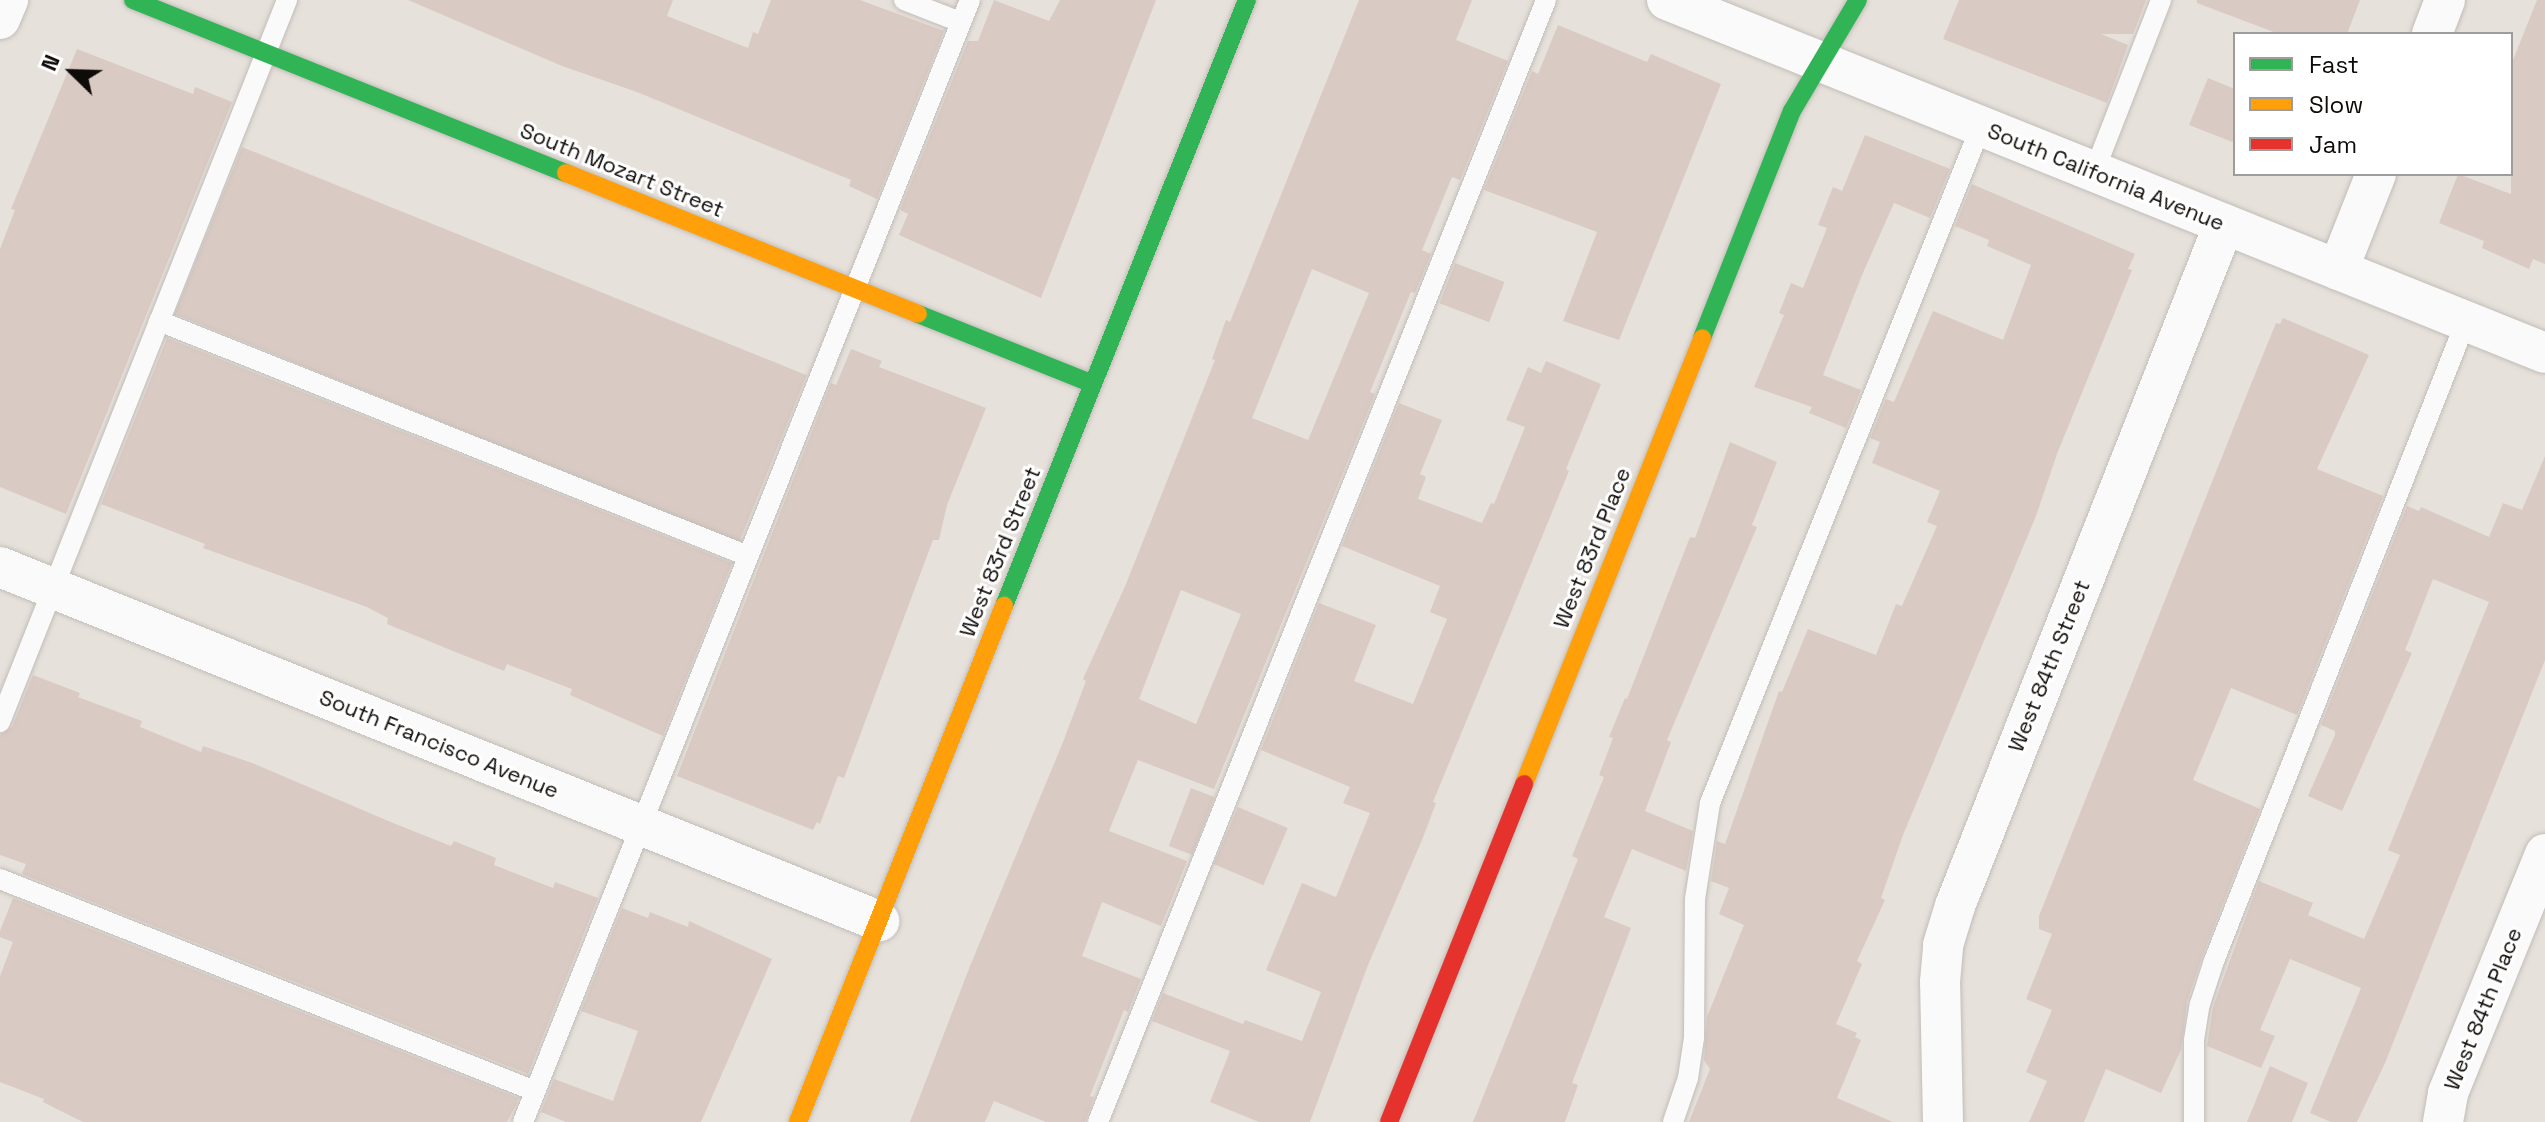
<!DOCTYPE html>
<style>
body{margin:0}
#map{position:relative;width:2545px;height:1122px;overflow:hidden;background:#e7e1db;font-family:"Space Grotesk",sans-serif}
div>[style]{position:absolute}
.building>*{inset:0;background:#dacac4;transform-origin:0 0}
.roads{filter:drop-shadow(0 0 2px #c1bdb8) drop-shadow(0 0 2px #c1bdb8)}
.lane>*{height:20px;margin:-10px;padding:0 10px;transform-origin:10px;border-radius:10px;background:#fbfafa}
.street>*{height:40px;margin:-20px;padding:0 20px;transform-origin:20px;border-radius:20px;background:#fbfafa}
.fast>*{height:18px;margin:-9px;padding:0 9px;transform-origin:9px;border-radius:9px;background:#30b455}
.slow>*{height:18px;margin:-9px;padding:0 9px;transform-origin:9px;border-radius:9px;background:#ff9f0a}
.jam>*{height:18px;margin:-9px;padding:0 9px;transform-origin:9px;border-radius:9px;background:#e5322d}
span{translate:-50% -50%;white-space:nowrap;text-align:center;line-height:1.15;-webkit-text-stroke:6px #fff;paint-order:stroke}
.street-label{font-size:22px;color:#0f0b08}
.legend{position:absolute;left:2233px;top:32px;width:280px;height:144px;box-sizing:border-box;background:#fff;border:2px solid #9f9d9c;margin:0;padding:10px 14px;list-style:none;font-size:24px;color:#0f0b08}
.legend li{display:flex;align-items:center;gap:16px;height:40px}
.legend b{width:40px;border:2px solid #9f9d9c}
.north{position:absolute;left:32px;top:32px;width:80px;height:80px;-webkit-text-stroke:6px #fff;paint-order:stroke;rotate:293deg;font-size:22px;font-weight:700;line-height:32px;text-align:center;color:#0f0b08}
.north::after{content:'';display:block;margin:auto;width:28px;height:36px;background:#0f0b08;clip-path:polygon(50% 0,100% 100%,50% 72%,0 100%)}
</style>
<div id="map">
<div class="building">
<i style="clip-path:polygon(408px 0,673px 0,667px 16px,748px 48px,753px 32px,758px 34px,771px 0,860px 0,944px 31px,877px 199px,849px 186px,851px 180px,637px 92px,562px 66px)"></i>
<i style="clip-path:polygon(994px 0,1049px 21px,1060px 0,1156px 0,1041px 298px,899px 235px,908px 214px,900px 210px,968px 41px,978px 41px)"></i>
<i style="clip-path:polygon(evenodd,1359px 0,1472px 0,1456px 40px,1508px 61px,1460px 180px,1452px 177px,1422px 250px,1431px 254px,1415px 293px,1411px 292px,1370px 392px,1375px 394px,1214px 789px,1138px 760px,1109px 831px,1187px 861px,1161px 926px,1102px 902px,1082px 956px,1141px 979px,1128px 1012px,1124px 1010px,1090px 1096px,1094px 1097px,1085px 1122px,1046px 1122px,994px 1101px,985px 1122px,910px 1122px,970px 966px,1063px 742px,1086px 681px,1083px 679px,1126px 584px,1215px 360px,1212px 359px,1226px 320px,1230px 322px,1359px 0,1312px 269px,1369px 293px,1308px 440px,1252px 418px,1312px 269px,1359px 0,1181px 590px,1241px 614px,1196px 724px,1139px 699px,1181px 590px)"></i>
<i style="clip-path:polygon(1959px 0,2146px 0,2133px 34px,2101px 34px,2128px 45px,2107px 103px,1943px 39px)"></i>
<i style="clip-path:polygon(2197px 0,2360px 0,2347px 34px,2279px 34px,2197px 3px)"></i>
<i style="clip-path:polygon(2537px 0,2545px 0,2545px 264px,2533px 259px,2529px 269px,2482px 248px,2484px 241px,2439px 223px,2458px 174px,2511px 194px,2511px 65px)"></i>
<i style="clip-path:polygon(1558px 25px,1647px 62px,1651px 54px,1721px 84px,1619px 340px,1563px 321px,1597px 232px,1484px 190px,1532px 71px,1538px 74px)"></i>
<i style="clip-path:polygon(77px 49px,193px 94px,195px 87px,232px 102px,66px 514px,0 487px,0 249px,15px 210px,11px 209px)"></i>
<i style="clip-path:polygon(2208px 78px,2235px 89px,2235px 143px,2189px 125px)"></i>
<i style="clip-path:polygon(1865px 135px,1950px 169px,1930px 218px,1894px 203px,1862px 275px,1823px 375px,1861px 390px,1846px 428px,1809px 413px,1812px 407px,1754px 387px,1784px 315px,1779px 313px,1791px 283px,1803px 288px,1827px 228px,1818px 225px,1833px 187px,1842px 191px)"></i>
<i style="left:242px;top:147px;width:609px;height:180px;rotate:22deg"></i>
<i style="clip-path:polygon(1972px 184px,2135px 254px,2128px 269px,2132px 270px,2057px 454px,2036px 516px,1903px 835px,1881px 898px,1885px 900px,1857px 961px,1862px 964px,1836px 1024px,1857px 1033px,1855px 1037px,1861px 1040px,1837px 1098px,1893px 1122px,1689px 1122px,1710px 1069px,1704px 1060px,1707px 1017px,1744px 925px,1719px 914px,1729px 888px,1711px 881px,1717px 841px,1725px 844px,1779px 691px,1782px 692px,1808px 629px,1876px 655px,1896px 604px,1902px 606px,1937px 526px,1927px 522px,1940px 491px,1872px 463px,1880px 442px,1870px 438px,1886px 399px,1894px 402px,1933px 311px,2003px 340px,2031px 265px,1987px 246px,1989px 240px,1955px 226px)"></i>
<i style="left:1455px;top:263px;width:53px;height:43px;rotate:21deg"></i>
<i style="clip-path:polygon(2283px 318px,2369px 355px,2317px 469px,2383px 496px,2297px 715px,2231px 688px,2193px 780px,2260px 809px,2202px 957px,2187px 1002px,2181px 1050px,2161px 1093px,2106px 1069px,2084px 1122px,2029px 1122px,2047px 1081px,2026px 1072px,2052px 1010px,2026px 999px,2052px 934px,2039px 929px,2039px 916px,2249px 389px,2276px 323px,2280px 324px)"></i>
<i style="clip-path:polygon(167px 338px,732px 563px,663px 736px,570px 695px,572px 689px,507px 664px,504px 671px,458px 653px,387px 624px,388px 618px,367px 607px,203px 548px,205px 544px,101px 504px)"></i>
<i style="clip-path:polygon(851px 349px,882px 361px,879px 367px,986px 408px,947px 505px,939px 540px,933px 540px,844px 778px,838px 776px,820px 824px,817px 822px,813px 830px,677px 776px,831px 383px,836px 385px)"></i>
<i style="clip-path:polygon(1546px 361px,1601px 384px,1566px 469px,1569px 471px,1433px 802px,1436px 803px,1422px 840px,1368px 965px,1310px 1122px,1259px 1122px,1210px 1102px,1230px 1051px,1152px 1021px,1163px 993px,1243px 1024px,1245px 1020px,1302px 1041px,1321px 992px,1266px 970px,1302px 883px,1336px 897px,1370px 813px,1343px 803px,1350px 787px,1261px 750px,1319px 603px,1376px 625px,1354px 681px,1413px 704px,1447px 619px,1430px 612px,1440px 586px,1342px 546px,1399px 403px,1442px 420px,1420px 474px,1426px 477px,1418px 499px,1482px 523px,1491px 503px,1494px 504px,1525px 427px,1506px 420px,1528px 367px,1541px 373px)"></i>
<i style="clip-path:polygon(1730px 442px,1777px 462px,1752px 525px,1757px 527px,1667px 740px,1671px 742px,1645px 811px,1693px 831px,1686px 871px,1632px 849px,1604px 917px,1631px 928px,1572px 1083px,1578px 1085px,1565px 1122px,1473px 1122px,1578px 859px,1572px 856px,1604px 777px,1599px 775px,1613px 738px,1609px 737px,1625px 698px,1627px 699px,1690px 537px,1695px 538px)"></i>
<i style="clip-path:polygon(2545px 456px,2545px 660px,2385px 1063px,2357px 1122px,2331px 1122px,2310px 1113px,2361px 988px,2290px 959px,2260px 1030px,2275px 1036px,2261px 1068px,2207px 1046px,2213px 1007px,2259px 881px,2313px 903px,2308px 915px,2364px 939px,2400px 855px,2388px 850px,2489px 602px,2433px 579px,2405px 650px,2412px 653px,2342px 811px,2308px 796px,2335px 735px,2335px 731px,2321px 725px,2407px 506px,2419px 511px,2421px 507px,2489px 537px,2503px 503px,2522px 510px)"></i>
<i style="clip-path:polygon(33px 675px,80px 693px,78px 697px,142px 721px,140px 727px,201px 752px,203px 746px,252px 763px,393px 823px,451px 846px,454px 841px,496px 858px,494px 865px,553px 888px,555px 882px,598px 898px,528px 1074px,22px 874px,26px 864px,0 855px,0 735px,12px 727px)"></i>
<i style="left:1191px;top:788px;width:25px;height:62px;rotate:21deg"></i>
<i style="left:1238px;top:807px;width:54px;height:62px;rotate:23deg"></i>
<i style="clip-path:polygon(13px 898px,518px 1098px,517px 1103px,507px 1122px,83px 1122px,43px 1102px,44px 1099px,0 1082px,0 976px,13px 942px,0 937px,0 931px)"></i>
<i style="clip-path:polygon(622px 908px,648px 918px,650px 912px,688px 927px,689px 921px,772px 959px,701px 1122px,566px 1122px,541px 1112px,554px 1079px,613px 1101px,638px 1031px,581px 1011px)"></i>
<i style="clip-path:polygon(2270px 1066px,2308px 1083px,2292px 1122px,2247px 1122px)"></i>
</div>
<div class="roads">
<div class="lane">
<i style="left:904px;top:0;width:60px;rotate:21.4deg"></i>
<i style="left:2094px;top:172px;width:185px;rotate:-68.7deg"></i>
<i style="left:159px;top:321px;width:634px;rotate:21.75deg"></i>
<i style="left:0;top:722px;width:777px;rotate:-68.32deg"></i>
<i style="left:0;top:879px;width:575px;rotate:21.62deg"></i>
<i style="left:523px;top:1122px;width:1208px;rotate:-68.28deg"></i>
<i style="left:1098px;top:1122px;width:1208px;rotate:-68.23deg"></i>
<i style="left:1673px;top:1122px;width:46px;rotate:-71.2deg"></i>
<i style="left:1688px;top:1078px;width:40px;rotate:-81.5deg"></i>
<i style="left:1694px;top:1038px;width:139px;rotate:-89.6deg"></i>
<i style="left:1695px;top:899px;width:97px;rotate:-81.1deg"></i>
<i style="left:1710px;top:803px;width:729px;rotate:-68.18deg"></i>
<i style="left:2194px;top:1122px;width:82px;rotate:-90deg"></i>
<i style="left:2194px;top:1040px;width:36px;rotate:-81deg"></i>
<i style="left:2200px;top:1004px;width:45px;rotate:-72deg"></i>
<i style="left:2214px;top:961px;width:688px;rotate:-68.51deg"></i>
</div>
<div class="street">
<i style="left:1667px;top:0;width:946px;rotate:21.9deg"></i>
<i style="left:0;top:19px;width:21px;rotate:-67deg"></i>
<i style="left:2432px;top:34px;width:36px;rotate:-69deg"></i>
<i style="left:2338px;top:270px;width:103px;rotate:-68.4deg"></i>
<i style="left:0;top:567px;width:948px;rotate:21.94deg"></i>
<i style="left:1943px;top:1122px;width:140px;rotate:-91.2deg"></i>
<i style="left:1940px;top:982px;width:37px;rotate:-85deg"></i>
<i style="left:1943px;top:945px;width:41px;rotate:-72.9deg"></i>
<i style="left:1955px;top:906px;width:733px;rotate:-68.47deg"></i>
<i style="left:2443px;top:1122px;width:29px;rotate:-80deg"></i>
<i style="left:2448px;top:1093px;width:258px;rotate:-67.9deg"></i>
</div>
<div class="fast">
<i style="left:133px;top:0;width:466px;rotate:21.8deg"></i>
<i style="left:918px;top:314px;width:188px;rotate:21.8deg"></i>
<i style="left:1702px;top:338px;width:244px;rotate:-68.4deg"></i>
<i style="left:1792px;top:111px;width:129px;rotate:-59.3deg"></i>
<i style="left:1004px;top:606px;width:653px;rotate:-68.15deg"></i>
</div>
<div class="slow">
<i style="left:566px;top:173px;width:379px;rotate:21.8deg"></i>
<i style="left:1524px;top:784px;width:480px;rotate:-68.2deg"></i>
<i style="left:798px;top:1122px;width:556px;rotate:-68.24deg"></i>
</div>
<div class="jam">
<i style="left:1389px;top:1122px;width:364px;rotate:-68.2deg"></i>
</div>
</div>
<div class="street-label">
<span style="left:622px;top:170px;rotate:22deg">South Mozart Street</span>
<span style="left:2106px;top:177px;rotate:22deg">South California Avenue</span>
<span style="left:1592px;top:548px;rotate:-68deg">West 83rd Place</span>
<span style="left:1000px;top:552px;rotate:-68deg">West 83rd Street</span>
<span style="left:2049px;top:666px;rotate:-68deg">West 84th Street</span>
<span style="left:439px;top:744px;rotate:22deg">South Francisco Avenue</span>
<span style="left:2483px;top:1009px;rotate:-68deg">West 84th Place</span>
</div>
<ul class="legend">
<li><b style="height:10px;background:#30b455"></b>Fast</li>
<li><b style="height:10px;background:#ff9f0a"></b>Slow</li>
<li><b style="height:10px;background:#e5322d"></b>Jam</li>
</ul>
<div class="north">N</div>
</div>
